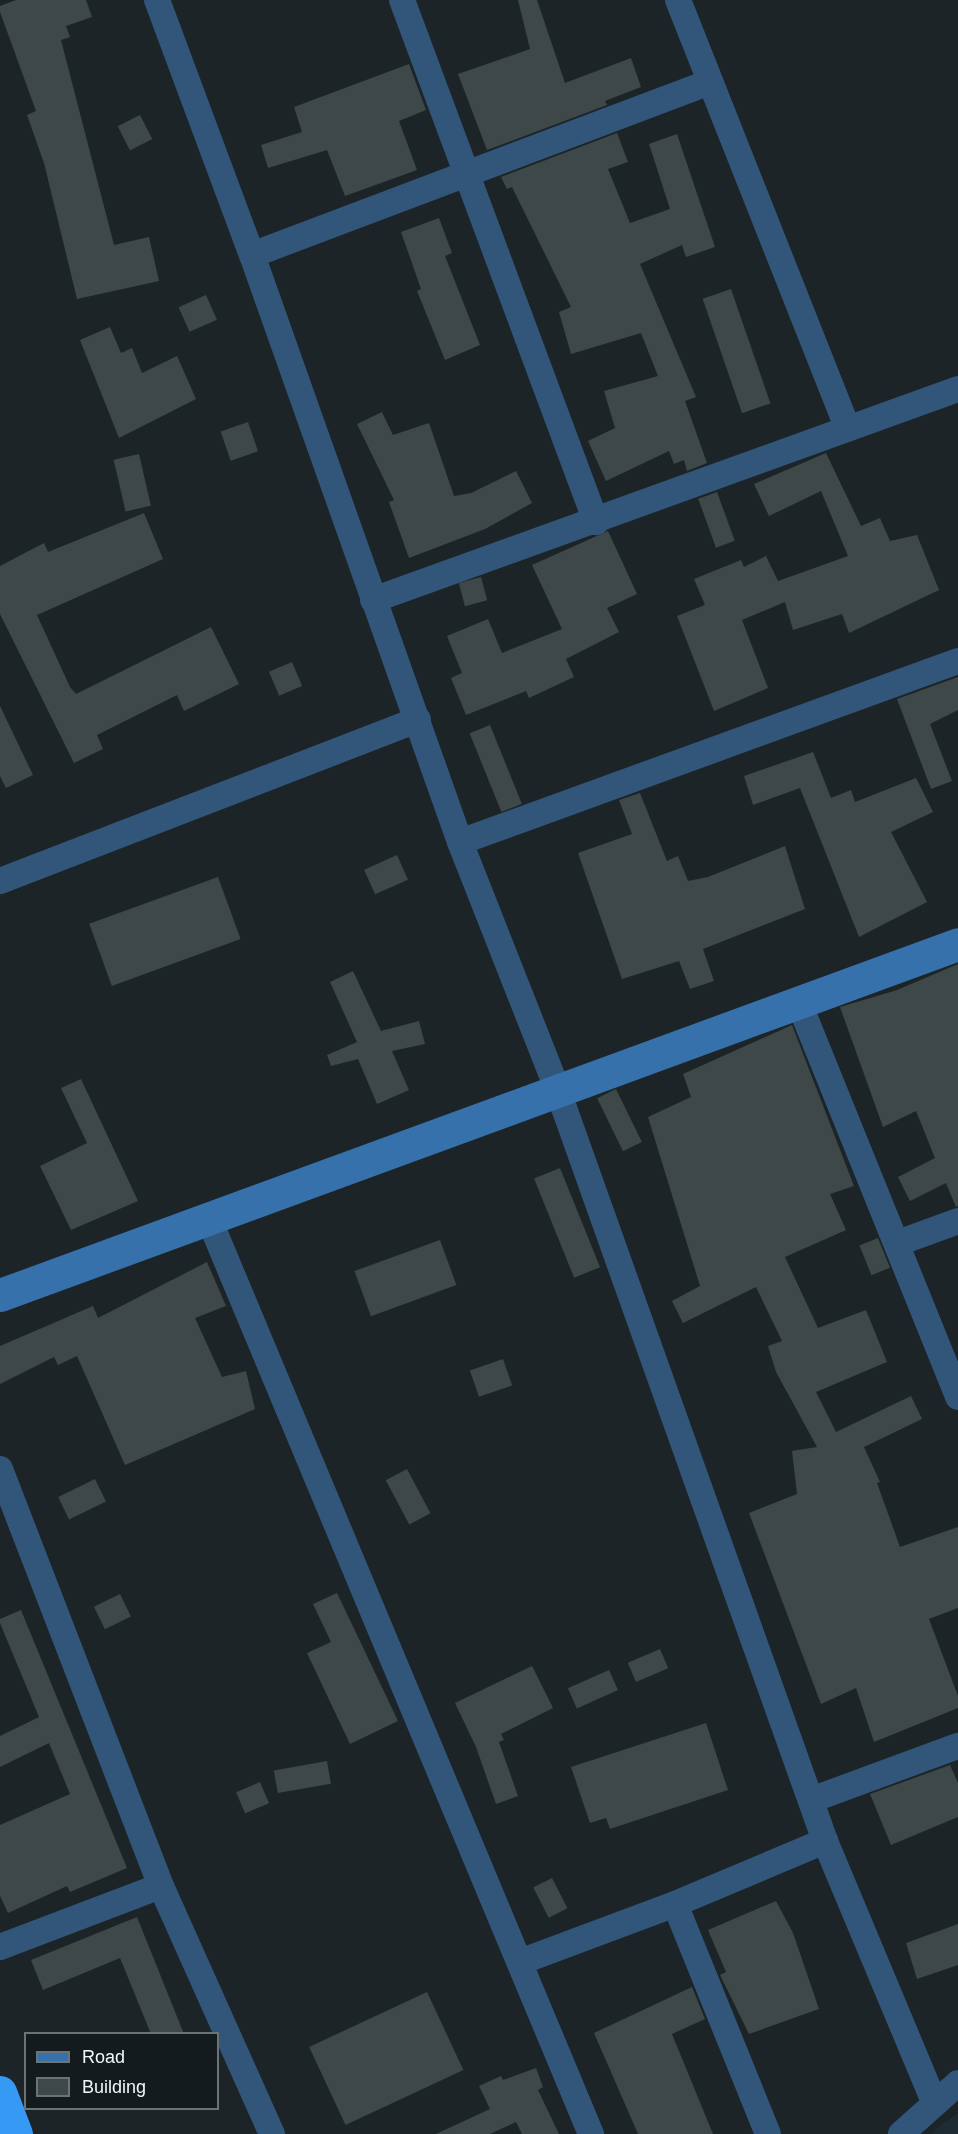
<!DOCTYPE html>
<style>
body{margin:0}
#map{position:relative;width:958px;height:2134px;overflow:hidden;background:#1c2427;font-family:Helvetica,sans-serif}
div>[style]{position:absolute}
.built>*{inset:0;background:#1e2d33}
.building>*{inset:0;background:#3e4848;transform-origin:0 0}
.street>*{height:26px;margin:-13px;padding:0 13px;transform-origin:13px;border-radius:13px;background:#32567a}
.secondary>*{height:33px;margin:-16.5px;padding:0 16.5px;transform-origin:16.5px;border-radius:16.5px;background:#3671ab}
.highway>*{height:33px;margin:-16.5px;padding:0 16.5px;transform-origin:16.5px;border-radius:16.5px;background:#3699f3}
span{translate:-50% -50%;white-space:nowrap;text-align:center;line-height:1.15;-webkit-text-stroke:6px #131b1e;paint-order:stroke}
.legend{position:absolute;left:24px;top:2032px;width:195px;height:78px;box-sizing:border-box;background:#131b1e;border:2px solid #6c7375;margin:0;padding:8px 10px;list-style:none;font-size:18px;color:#f1f6f8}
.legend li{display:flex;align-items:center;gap:12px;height:30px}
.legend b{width:30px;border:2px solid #6c7375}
</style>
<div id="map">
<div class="built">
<i style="clip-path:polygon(958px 2113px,958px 2134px,932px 2134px,941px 2125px)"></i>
</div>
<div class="building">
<i style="clip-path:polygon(16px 0,86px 0,92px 17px,66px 26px,70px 37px,61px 40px,114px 245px,149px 237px,159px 281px,77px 299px,44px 163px,27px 115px,36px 111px,0 12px,0 6px)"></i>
<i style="clip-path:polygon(518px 0,537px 0,565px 83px,631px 58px,641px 87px,605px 101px,607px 105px,487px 150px,458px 74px,530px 49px)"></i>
<i style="clip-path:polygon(409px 64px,426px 110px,399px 121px,417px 170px,345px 196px,327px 150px,268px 168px,261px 145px,302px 132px,294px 107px)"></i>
<i style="left:140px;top:115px;width:27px;height:25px;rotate:63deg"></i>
<i style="clip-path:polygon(617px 133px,628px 162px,608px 169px,630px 223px,670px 209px,649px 144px,677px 134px,715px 247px,686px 257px,682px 245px,640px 264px,696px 397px,685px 401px,707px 463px,687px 471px,684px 460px,674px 464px,669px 451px,606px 481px,588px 441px,615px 428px,604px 391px,658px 376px,641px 333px,571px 354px,559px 312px,571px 307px,512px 187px,507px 189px,501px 177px)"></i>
<i style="clip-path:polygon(439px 218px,452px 253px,445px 256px,480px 345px,445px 360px,417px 291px,421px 289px,401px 232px)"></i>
<i style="left:731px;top:289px;width:121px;height:30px;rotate:71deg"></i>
<i style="left:206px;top:295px;width:27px;height:30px;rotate:66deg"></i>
<i style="clip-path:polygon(110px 327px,121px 353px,132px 348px,142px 373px,177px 356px,196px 399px,119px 438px,80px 340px)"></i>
<i style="clip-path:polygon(382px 412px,393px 435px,429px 423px,454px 496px,471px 493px,516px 471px,532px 503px,485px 529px,409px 558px,389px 502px,394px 500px,357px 424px)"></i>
<i style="left:248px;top:422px;width:31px;height:29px;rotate:71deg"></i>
<i style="clip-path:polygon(826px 453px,861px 526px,880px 518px,890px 541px,917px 535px,939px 590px,849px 633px,842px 614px,793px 630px,785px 602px,742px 620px,768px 688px,714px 711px,677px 616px,705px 605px,694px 579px,741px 560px,744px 567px,766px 556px,778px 581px,848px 556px,821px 491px,769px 516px,754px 484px)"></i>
<i style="left:139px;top:454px;width:53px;height:26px;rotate:77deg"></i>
<i style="left:717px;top:492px;width:52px;height:20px;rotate:70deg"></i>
<i style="clip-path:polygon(144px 513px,163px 559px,37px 615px,70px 687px,76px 694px,211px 627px,239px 684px,184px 711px,177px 695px,97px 735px,103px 749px,74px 763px,0 614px,0 566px,44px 543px,48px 552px)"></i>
<i style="clip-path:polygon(608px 531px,637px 594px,607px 608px,619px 632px,566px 659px,574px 677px,529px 698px,526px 691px,466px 715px,451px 678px,462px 673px,447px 636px,488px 619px,502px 653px,562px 629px,532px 565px)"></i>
<i style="left:481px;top:577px;width:24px;height:23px;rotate:75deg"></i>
<i style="left:292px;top:662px;width:26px;height:25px;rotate:67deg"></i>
<i style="clip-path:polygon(958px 677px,958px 710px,930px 724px,952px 781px,931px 789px,897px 699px)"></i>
<i style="clip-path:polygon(0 706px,33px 775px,6px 788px,0 776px)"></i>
<i style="left:490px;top:725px;width:85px;height:22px;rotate:68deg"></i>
<i style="clip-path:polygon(813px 752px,831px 798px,851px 790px,855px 802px,916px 778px,933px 812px,891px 832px,927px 902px,859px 937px,800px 788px,753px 805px,744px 776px)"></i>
<i style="clip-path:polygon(640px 793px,667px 861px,678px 856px,688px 881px,708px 877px,785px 846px,805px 909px,703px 949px,714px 981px,690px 989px,679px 961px,622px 979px,578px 853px,632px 834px,619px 800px)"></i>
<i style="left:397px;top:855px;width:27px;height:36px;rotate:66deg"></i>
<i style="left:218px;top:877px;width:66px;height:137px;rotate:70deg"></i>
<i style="clip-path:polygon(958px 964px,958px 1206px,956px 1207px,946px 1183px,910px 1201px,898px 1177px,935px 1158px,916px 1111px,883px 1127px,840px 1007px,897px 990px)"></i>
<i style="clip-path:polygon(353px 971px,381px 1031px,419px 1021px,425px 1044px,392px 1051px,409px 1090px,377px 1104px,358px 1059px,331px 1066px,327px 1055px,357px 1042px,330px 982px)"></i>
<i style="clip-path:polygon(792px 1025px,854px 1186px,830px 1194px,846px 1230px,785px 1257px,818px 1328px,866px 1310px,887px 1362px,816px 1392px,836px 1432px,911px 1396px,922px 1419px,864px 1447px,880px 1482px,877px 1483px,900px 1547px,958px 1527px,958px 1608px,929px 1619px,958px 1696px,958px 1708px,874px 1742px,856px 1688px,821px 1704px,749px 1513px,797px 1494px,792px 1451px,817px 1447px,776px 1372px,768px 1346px,782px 1341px,756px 1287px,683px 1323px,672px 1301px,700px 1286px,648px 1117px,691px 1097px,683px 1074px)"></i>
<i style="clip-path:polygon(81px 1079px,138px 1201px,71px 1230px,40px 1166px,87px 1143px,61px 1088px)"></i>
<i style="left:616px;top:1089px;width:59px;height:21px;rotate:64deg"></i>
<i style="left:560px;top:1168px;width:107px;height:28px;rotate:68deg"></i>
<i style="left:878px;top:1238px;width:32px;height:20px;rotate:68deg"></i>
<i style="left:440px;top:1240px;width:48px;height:91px;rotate:70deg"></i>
<i style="clip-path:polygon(207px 1262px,226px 1306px,195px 1318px,222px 1377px,246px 1371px,255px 1409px,125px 1465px,77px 1356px,58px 1365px,54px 1357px,0 1384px,0 1346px,93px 1306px,98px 1318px)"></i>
<i style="left:503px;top:1359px;width:28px;height:35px;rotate:71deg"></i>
<i style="left:407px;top:1469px;width:50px;height:24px;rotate:62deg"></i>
<i style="left:95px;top:1479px;width:25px;height:41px;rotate:64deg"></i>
<i style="clip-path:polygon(337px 1593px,398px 1721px,350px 1744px,307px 1653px,331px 1642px,313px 1604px)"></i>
<i style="left:120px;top:1594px;width:25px;height:29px;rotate:64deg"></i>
<i style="clip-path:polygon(21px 1610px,127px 1868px,70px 1892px,67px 1886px,8px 1913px,0 1896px,0 1825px,70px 1794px,49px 1743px,0 1767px,0 1736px,39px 1717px,0 1623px,0 1619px)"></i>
<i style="left:660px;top:1649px;width:21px;height:35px;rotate:67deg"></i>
<i style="clip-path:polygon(532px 1666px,553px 1708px,501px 1734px,504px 1740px,499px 1742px,518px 1796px,496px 1804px,476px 1747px,455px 1703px)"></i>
<i style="left:609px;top:1670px;width:22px;height:45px;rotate:66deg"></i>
<i style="clip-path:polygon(706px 1723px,728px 1790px,610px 1829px,606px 1818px,590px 1823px,571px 1767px)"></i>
<i style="left:327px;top:1761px;width:23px;height:54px;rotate:80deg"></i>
<i style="clip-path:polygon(950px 1765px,958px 1783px,958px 1817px,891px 1845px,870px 1794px)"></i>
<i style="left:260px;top:1782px;width:23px;height:26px;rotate:67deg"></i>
<i style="left:552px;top:1878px;width:34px;height:21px;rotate:63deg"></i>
<i style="clip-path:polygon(776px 1901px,793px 1933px,819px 2009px,749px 2034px,720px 1975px,726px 1972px,708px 1930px)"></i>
<i style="clip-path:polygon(137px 1917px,184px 2034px,151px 2034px,120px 1958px,43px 1990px,31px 1960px)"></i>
<i style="clip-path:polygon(958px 1924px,958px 1965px,917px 1979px,906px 1943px)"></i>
<i style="clip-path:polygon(692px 1987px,705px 2019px,672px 2034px,713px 2134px,638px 2134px,594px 2033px)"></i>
<i style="left:427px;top:1992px;width:86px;height:130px;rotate:65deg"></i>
<i style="clip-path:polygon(536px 2068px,543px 2087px,538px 2090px,559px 2134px,522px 2134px,516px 2122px,490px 2134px,436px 2134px,490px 2109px,479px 2086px,501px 2076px,503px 2080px)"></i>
</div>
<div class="street">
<i style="left:157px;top:0;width:272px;rotate:69.6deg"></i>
<i style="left:252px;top:255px;width:623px;rotate:70.49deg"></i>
<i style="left:460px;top:842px;width:268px;rotate:68.5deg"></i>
<i style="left:558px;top:1091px;width:796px;rotate:70.4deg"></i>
<i style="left:825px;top:1841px;width:282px;rotate:67.3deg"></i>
<i style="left:402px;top:0;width:557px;rotate:69.61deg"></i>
<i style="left:678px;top:0;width:458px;rotate:68.4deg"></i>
<i style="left:252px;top:255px;width:490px;rotate:-20.7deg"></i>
<i style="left:373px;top:600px;width:622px;rotate:-19.83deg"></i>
<i style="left:460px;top:842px;width:530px;rotate:-19.97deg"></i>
<i style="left:0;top:881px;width:448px;rotate:-21.1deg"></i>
<i style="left:799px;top:1003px;width:425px;rotate:68deg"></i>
<i style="left:209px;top:1219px;width:992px;rotate:67.34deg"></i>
<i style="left:898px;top:1243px;width:64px;rotate:-20.1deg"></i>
<i style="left:0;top:1469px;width:447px;rotate:68.9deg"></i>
<i style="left:161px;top:1886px;width:272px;rotate:65.9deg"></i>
<i style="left:811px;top:1800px;width:157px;rotate:-20.2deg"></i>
<i style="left:675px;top:1904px;width:248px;rotate:68deg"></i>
<i style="left:0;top:1947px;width:172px;rotate:-20.8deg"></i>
<i style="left:520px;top:1962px;width:165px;rotate:-20.5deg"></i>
<i style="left:675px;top:1904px;width:163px;rotate:-22.8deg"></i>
<i style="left:901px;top:2134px;width:76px;rotate:-41.8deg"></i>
</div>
<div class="secondary">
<i style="left:0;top:1295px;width:1020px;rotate:-20.12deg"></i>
</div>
<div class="highway">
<i style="left:0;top:2092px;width:45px;rotate:69.1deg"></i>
</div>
<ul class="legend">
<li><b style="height:8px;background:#3671ab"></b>Road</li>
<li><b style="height:16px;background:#3e4848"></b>Building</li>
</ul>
</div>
